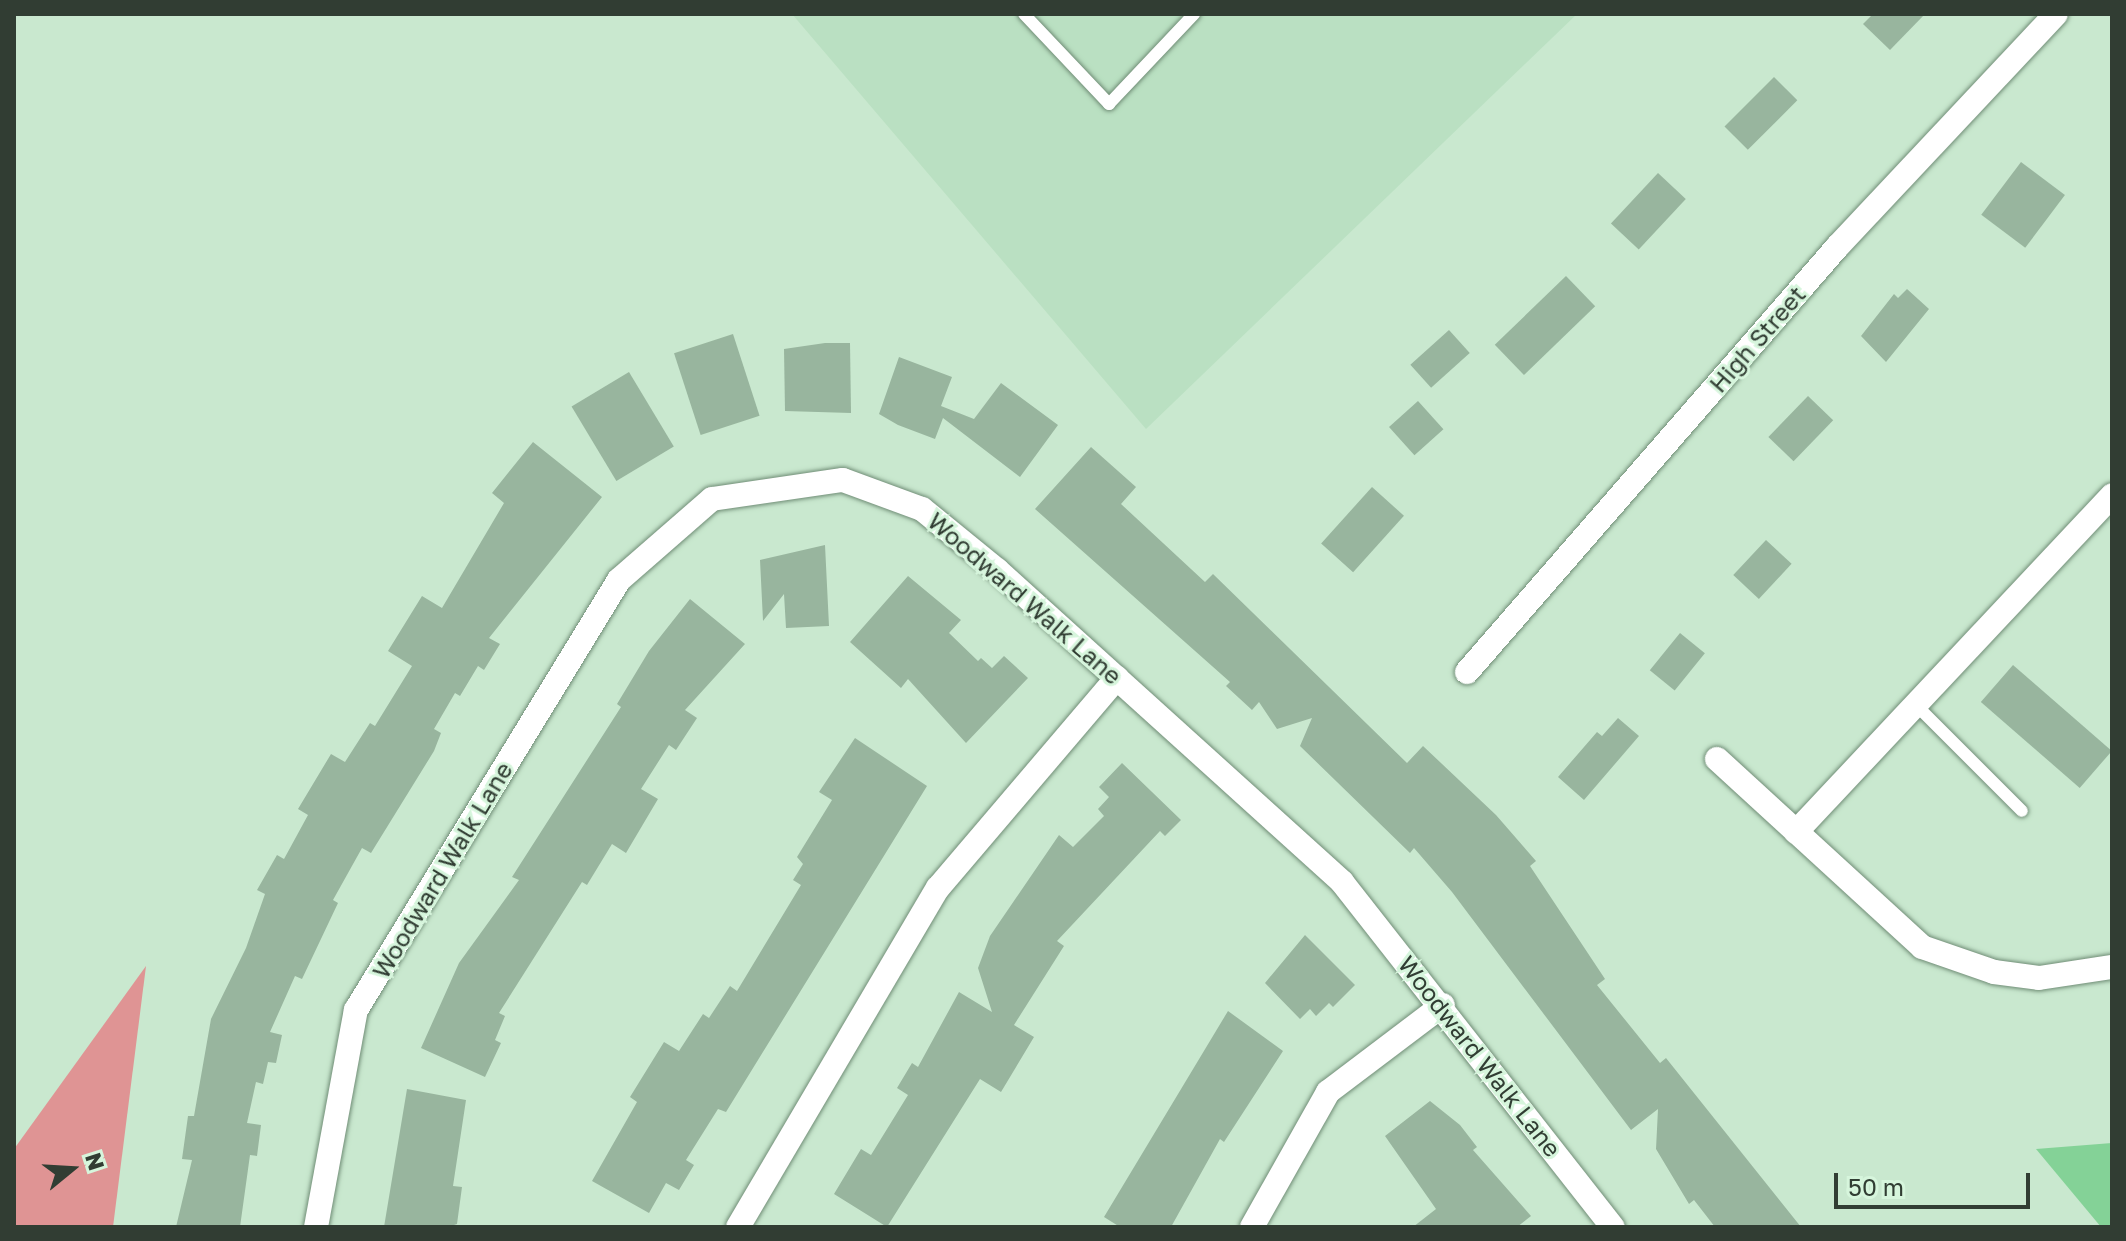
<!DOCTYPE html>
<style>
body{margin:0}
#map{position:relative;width:2126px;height:1241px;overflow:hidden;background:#c9e8cf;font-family:"Golos Text",sans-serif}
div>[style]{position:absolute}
.built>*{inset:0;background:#bae0c2}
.green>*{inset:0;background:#df9494}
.water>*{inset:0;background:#84d297}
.building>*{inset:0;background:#98b59e;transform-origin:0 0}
.roads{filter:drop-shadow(0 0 2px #708d76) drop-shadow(0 0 2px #708d76)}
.service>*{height:12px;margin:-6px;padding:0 6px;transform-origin:6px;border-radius:6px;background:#fff}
.minor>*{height:24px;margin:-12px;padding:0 12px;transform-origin:12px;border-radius:12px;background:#fff}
span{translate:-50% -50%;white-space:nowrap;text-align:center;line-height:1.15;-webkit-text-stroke:6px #d6f5dc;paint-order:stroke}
.street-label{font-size:24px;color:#313d33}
.frame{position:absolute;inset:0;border:16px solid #313d33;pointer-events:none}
.north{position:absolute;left:32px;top:1129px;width:80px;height:80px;-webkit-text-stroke:6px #d6f5dc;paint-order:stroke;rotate:72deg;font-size:22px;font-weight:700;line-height:32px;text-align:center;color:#313d33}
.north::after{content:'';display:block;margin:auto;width:28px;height:36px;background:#313d33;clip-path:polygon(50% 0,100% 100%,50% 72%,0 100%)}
.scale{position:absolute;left:1834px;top:1173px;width:196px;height:36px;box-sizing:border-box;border:4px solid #313d33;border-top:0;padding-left:10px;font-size:24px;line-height:28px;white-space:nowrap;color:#313d33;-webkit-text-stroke:6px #d6f5dc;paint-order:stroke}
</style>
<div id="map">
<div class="built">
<i style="clip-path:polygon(792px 14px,1577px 14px,1146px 429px)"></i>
</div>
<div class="green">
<i style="clip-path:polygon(146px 966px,113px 1227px,14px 1227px,14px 1149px)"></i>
</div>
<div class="water">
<i style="clip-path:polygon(2112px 1143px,2112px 1227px,2101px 1227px,2036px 1149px)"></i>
</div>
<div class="building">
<i style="clip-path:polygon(1873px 14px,1925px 14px,1890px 50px,1863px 24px)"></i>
<i style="left:1774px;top:77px;width:33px;height:70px;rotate:45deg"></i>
<i style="left:2021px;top:162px;width:55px;height:66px;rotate:37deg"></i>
<i style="left:1658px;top:173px;width:38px;height:69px;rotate:43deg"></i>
<i style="left:1566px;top:276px;width:42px;height:99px;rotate:46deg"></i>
<i style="clip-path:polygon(1907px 289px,1929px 309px,1886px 362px,1861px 336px,1894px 294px,1898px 298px)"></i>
<i style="left:1449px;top:330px;width:31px;height:52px;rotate:48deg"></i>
<i style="left:733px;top:334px;width:86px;height:62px;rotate:72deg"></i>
<i style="clip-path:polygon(825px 343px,850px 343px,851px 413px,785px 411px,784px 349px)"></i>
<i style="clip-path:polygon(899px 357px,952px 377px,941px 406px,974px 419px,1001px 383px,1058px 425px,1020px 477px,943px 418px,935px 439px,898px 425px,879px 414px)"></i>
<i style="left:629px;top:372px;width:87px;height:67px;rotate:59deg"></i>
<i style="left:1808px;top:396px;width:35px;height:57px;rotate:44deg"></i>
<i style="left:1418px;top:401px;width:38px;height:39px;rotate:48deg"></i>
<i style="clip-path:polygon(533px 442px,602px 497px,489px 638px,500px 644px,484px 670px,478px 666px,460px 696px,455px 693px,434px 729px,441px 733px,434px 751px,371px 853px,362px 848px,333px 900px,338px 903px,302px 979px,295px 976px,270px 1032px,282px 1035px,276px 1063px,268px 1062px,263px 1084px,256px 1082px,247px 1123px,261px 1125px,257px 1156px,250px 1155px,240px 1227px,176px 1227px,192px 1160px,182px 1159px,188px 1116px,194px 1116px,211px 1019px,246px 948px,265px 894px,257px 890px,277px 855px,284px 859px,308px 815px,298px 809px,331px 754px,345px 762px,370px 723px,375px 726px,412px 666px,388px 651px,422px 596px,442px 608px,504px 503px,492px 493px)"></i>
<i style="clip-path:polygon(1091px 447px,1136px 487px,1121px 504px,1205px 582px,1213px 574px,1407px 763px,1423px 746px,1496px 815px,1536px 861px,1530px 866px,1605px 979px,1597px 985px,1660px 1063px,1666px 1058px,1801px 1227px,1715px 1227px,1694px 1200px,1689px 1204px,1656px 1149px,1658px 1109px,1631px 1130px,1452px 892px,1414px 848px,1410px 853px,1300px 746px,1312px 718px,1277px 729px,1259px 702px,1252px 710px,1226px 686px,1230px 682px,1035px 509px)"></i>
<i style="left:1372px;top:487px;width:43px;height:76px;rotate:42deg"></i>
<i style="left:1766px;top:540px;width:35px;height:48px;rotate:43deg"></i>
<i style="clip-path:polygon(825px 545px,829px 626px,786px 628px,784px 594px,763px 621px,760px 560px)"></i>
<i style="clip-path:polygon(908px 576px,961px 620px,949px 633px,978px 661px,981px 658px,992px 668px,1004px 656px,1028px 678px,966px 743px,908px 679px,901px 688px,850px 642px)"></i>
<i style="clip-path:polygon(690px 599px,745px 644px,685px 710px,697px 718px,676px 750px,669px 745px,641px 789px,658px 799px,626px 853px,612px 844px,587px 885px,582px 882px,499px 1013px,505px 1016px,495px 1040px,501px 1043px,485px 1077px,421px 1048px,459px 963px,519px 880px,512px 877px,621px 707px,617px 704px,649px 651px)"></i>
<i style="left:1680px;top:633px;width:32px;height:48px;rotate:39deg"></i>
<i style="left:2013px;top:665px;width:131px;height:49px;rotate:41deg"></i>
<i style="clip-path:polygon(1618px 718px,1639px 736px,1584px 800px,1558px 777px,1597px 732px,1602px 736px)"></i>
<i style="clip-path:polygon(855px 738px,927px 786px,726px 1112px,718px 1109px,686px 1160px,694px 1165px,679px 1190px,666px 1183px,649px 1213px,592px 1181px,637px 1102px,630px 1097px,664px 1042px,679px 1051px,703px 1014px,709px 1018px,730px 986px,737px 991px,801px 885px,793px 880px,803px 864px,797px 857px,832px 800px,819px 792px)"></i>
<i style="clip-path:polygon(1122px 763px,1181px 820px,1165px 836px,1160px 831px,1057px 941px,1064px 946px,1014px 1025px,1034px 1037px,1001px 1092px,980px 1079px,887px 1227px,834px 1194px,861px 1149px,871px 1155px,908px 1095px,897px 1088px,912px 1063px,918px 1067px,959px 992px,992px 1012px,978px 968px,990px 936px,1059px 835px,1073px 847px,1104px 816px,1098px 809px,1109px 797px,1099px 787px)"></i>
<i style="clip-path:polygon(1305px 935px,1355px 985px,1333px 1007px,1329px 1003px,1316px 1016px,1310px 1009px,1300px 1019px,1265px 983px)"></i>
<i style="clip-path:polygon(1228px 1011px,1283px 1051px,1224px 1142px,1220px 1139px,1171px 1227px,1120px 1227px,1104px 1217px)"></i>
<i style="clip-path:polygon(407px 1089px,466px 1100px,453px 1186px,462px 1187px,457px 1224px,448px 1227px,384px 1227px)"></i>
<i style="clip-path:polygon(1430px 1101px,1460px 1125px,1477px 1147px,1473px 1150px,1531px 1216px,1517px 1227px,1413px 1227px,1436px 1209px,1385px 1136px)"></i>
</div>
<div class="roads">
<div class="service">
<i style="left:1024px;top:14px;width:124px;rotate:46.6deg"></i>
<i style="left:1109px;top:104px;width:124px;rotate:-46.6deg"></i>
<i style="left:1915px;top:704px;width:151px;rotate:45deg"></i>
</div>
<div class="minor">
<i style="left:1467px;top:672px;width:565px;rotate:-48.95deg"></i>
<i style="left:1838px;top:246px;width:318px;rotate:-46.8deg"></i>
<i style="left:1717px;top:759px;width:278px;rotate:42.5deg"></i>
<i style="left:1922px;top:947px;width:76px;rotate:19.1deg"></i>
<i style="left:1994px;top:972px;width:45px;rotate:7.6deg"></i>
<i style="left:2039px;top:978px;width:74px;rotate:-8.6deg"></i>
<i style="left:1796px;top:832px;width:462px;rotate:-46.8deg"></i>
<i style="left:316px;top:1227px;width:221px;rotate:-79.6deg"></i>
<i style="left:356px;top:1010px;width:504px;rotate:-58.55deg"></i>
<i style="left:619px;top:580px;width:123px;rotate:-41.1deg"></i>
<i style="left:712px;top:499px;width:132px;rotate:-8.3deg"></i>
<i style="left:843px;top:480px;width:84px;rotate:20.2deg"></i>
<i style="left:922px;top:509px;width:97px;rotate:39.1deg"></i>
<i style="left:997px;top:570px;width:465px;rotate:42.1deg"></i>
<i style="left:1342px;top:882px;width:439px;rotate:51.9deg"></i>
<i style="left:738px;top:1227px;width:394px;rotate:-59.5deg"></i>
<i style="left:938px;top:888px;width:276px;rotate:-49.6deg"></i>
<i style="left:1252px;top:1227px;width:155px;rotate:-60.6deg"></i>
<i style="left:1328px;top:1092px;width:144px;rotate:-37.1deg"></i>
</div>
</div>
<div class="street-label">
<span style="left:1757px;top:339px;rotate:-49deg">High Street</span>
<span style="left:1025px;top:598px;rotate:41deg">Woodward Walk Lane</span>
<span style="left:442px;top:870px;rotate:-59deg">Woodward Walk Lane</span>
<span style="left:1480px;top:1056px;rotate:52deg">Woodward Walk Lane</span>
</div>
<div class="frame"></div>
<div class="north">N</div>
<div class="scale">50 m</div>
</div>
